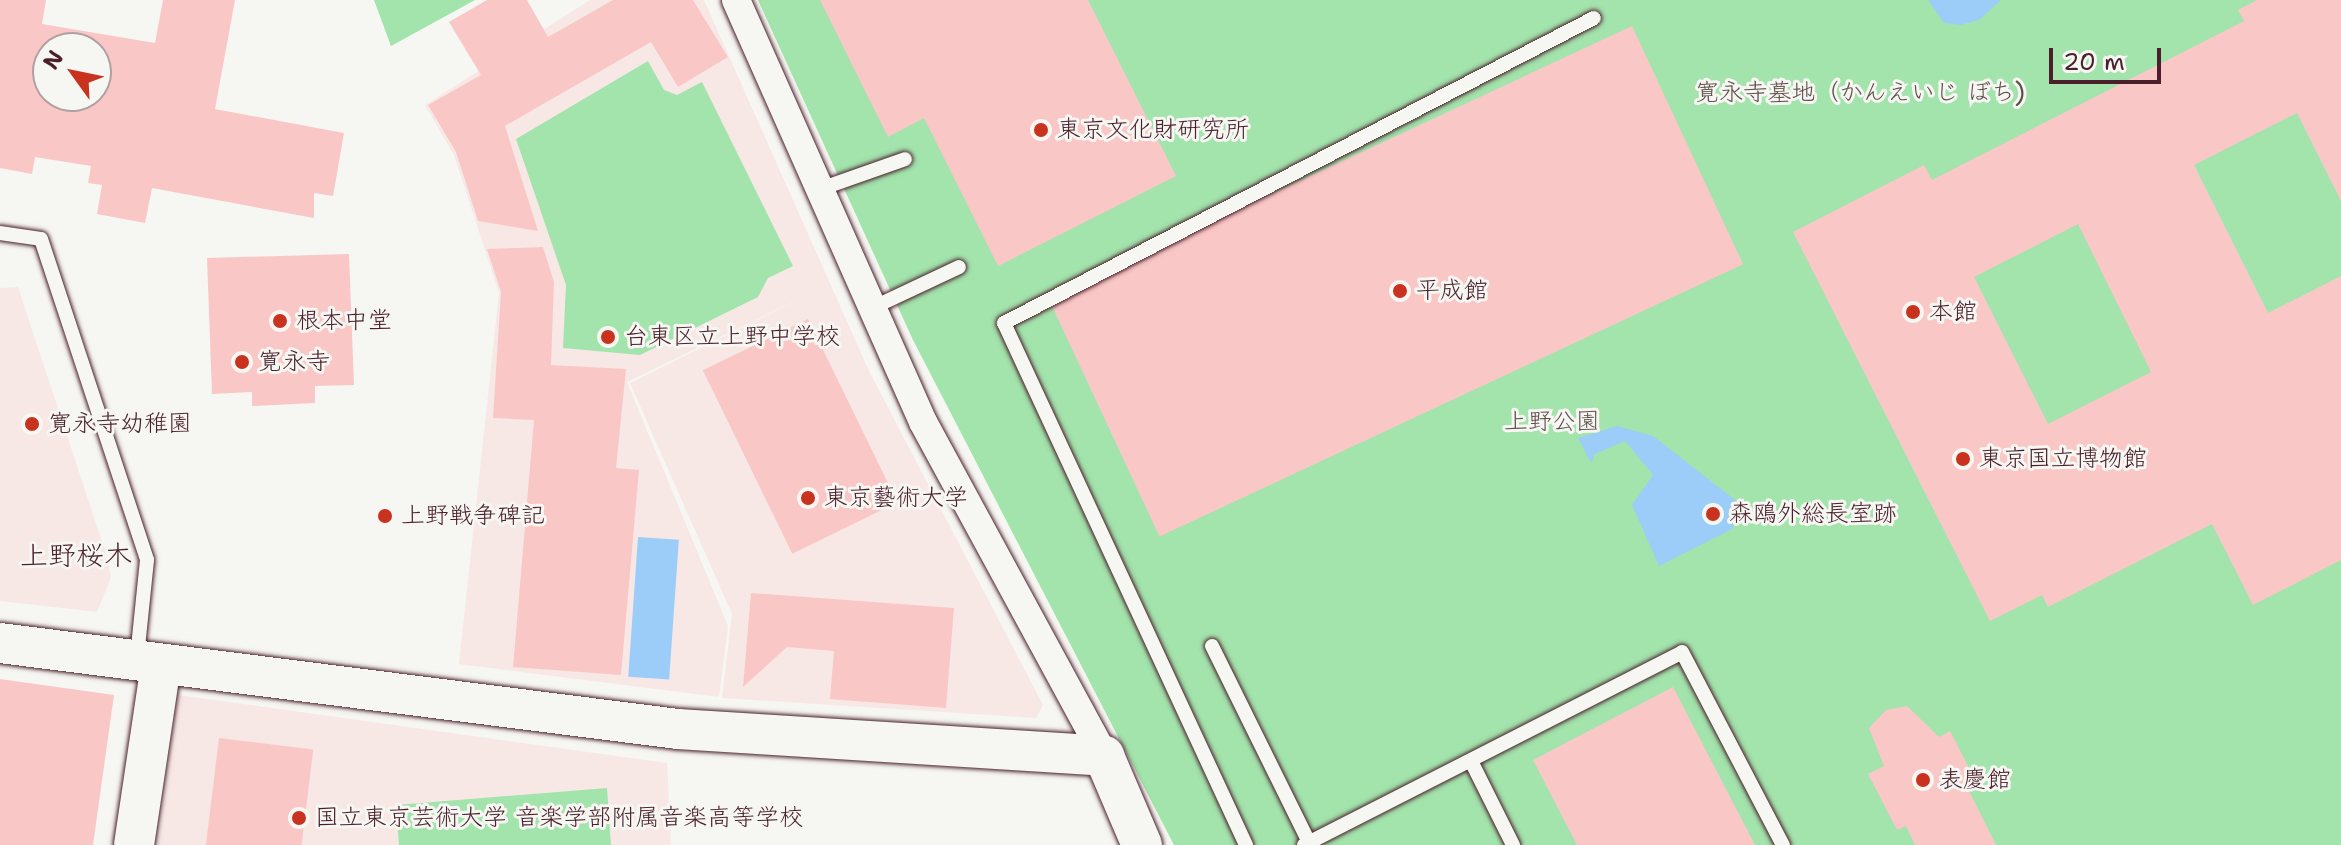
<!DOCTYPE html>
<meta charset="utf-8">
<style>
body{margin:0}
#map{position:relative;width:2341px;height:845px;overflow:hidden;background:#f6f6f2;font-family:"Shantell Sans","Klee One",sans-serif}
div>[style]{position:absolute}
.built>*{inset:0;background:#f7e8e5}
.green>*{inset:0;background:#a3e3ac}
.water>*{inset:0;background:#9bcdf8;transform-origin:0 0}
.building>*{inset:0;background:#f9c8c6;transform-origin:0 0}
.roads{filter:drop-shadow(0 0 2px #4a1f2b) drop-shadow(0 0 2px #4a1f2b)}
.lane>*{height:14px;margin:-7px;padding:0 7px;transform-origin:7px;border-radius:7px;background:#f6f6f2}
.street>*{height:28px;margin:-14px;padding:0 14px;transform-origin:14px;border-radius:14px;background:#f6f6f2}
.secondary>*{height:40px;margin:-20px;padding:0 20px;transform-origin:20px;border-radius:20px;background:#f6f6f2}
.dots>*{width:22px;height:22px;translate:-50% -50%;box-sizing:border-box;border:4px solid #f6f6f2;border-radius:50%}
span{translate:-50% -50%;white-space:nowrap;text-align:center;line-height:1.15;-webkit-text-stroke:6px #f6f6f2;paint-order:stroke}
.park-label{font-size:24px;color:#60504b}
.poi-label{font-size:24px;color:#4a1f2b}
.left{translate:0 -50%;text-align:left}
.quarter-label{font-size:28px;color:#4a1f2b}
.north{position:absolute;left:32px;top:32px;width:80px;height:80px;box-sizing:border-box;background:#f6f6f2;border:2px solid #b1a0a2;border-radius:50%;rotate:303deg;font-size:22px;font-weight:700;line-height:32px;text-align:center;color:#4a1f2b}
.north::after{content:'';display:block;margin:auto;width:28px;height:36px;background:#c8321e;clip-path:polygon(50% 0,100% 100%,50% 72%,0 100%)}
.scale{position:absolute;left:2049px;top:48px;width:112px;height:36px;box-sizing:border-box;border:4px solid #4a1f2b;border-top:0;padding-left:10px;font-size:24px;line-height:28px;white-space:nowrap;color:#4a1f2b;-webkit-text-stroke:6px #f6f6f2;paint-order:stroke}
</style>
<div id="map">
<div class="built">
<i style="clip-path:polygon(590px 0,704px 0,869px 371px,1043px 705px,1036px 718px,722px 698px,732px 614px,630px 383px,814px 292px,627px 382px,728px 626px,719px 697px,459px 664px,499px 293px,454px 155px,425px 105px)"></i>
<i style="clip-path:polygon(18px 287px,108px 560px,111px 577px,97px 612px,0 601px,0 288px)"></i>
<i style="clip-path:polygon(178px 695px,667px 763px,671px 845px,158px 845px)"></i>
</div>
<div class="green">
<i style="clip-path:polygon(374px 0,475px 0,391px 46px)"></i>
<i style="clip-path:polygon(758px 0,2341px 0,2341px 845px,1174px 845px,913px 340px)"></i>
<i style="clip-path:polygon(648px 61px,664px 90px,677px 95px,702px 82px,793px 266px,768px 278px,758px 297px,640px 355px,563px 348px,566px 285px,516px 139px)"></i>
<i style="clip-path:polygon(607px 788px,611px 845px,399px 845px,396px 805px)"></i>
</div>
<div class="water">
<i style="clip-path:polygon(1928px 0,2001px 0,1979px 20px,1960px 25px,1944px 23px)"></i>
<i style="clip-path:polygon(1617px 426px,1653px 436px,1735px 500px,1741px 510px,1732px 529px,1659px 566px,1632px 505px,1653px 475px,1625px 441px,1595px 454px,1591px 463px,1578px 438px)"></i>
<i style="left:638px;top:537px;width:41px;height:140px;rotate:4deg"></i>
</div>
<div class="building">
<i style="clip-path:polygon(evenodd,0 0,46px 0,42px 24px,155px 43px,163px 0,235px 0,215px 109px,344px 133px,333px 196px,314px 193px,314px 218px,152px 188px,145px 223px,97px 214px,102px 185px,88px 183px,91px 166px,35px 157px,32px 174px,0 168px,0 0,48px 48px,96px 48px,96px 96px,48px 96px,48px 48px)"></i>
<i style="clip-path:polygon(487px 0,527px 0,548px 37px,613px 0,693px 0,728px 57px,678px 87px,651px 42px,505px 126px,538px 231px,478px 221px,456px 152px,428px 105px,481px 75px,449px 22px)"></i>
<i style="clip-path:polygon(820px 0,1088px 0,1176px 176px,998px 266px,924px 118px,888px 137px)"></i>
<i style="clip-path:polygon(evenodd,2257px 0,2341px 0,2341px 201px,2297px 113px,2194px 165px,2268px 313px,2341px 276px,2341px 560px,2253px 605px,2212px 524px,2048px 607px,2042px 595px,1990px 621px,1793px 232px,1924px 165px,1932px 180px,2244px 21px,2238px 10px,2257px 0,2078px 224px,2151px 372px,2048px 424px,1974px 277px,2078px 224px)"></i>
<i style="left:1632px;top:26px;width:263px;height:644px;rotate:65deg"></i>
<i style="clip-path:polygon(543px 247px,554px 282px,551px 365px,626px 369px,616px 468px,639px 470px,621px 675px,513px 667px,534px 420px,493px 418px,501px 292px,487px 249px)"></i>
<i style="clip-path:polygon(349px 254px,354px 385px,315px 386px,315px 403px,252px 406px,252px 392px,212px 394px,207px 258px)"></i>
<i style="left:808px;top:319px;width:204px;height:117px;rotate:64deg"></i>
<i style="clip-path:polygon(751px 593px,954px 608px,946px 708px,830px 699px,834px 651px,787px 647px,743px 687px)"></i>
<i style="clip-path:polygon(0 679px,114px 695px,93px 845px,0 845px)"></i>
<i style="clip-path:polygon(1673px 687px,1755px 845px,1577px 845px,1533px 760px)"></i>
<i style="clip-path:polygon(1907px 706px,1939px 737px,1950px 731px,1979px 787px,1969px 791px,1996px 845px,1915px 845px,1906px 826px,1897px 830px,1868px 774px,1884px 766px,1869px 728px,1886px 710px)"></i>
<i style="left:219px;top:738px;width:95px;height:108px;rotate:7deg"></i>
</div>
<div class="roads">
<div class="lane">
<i style="left:820px;top:189px;width:90px;rotate:-19.4deg"></i>
<i style="left:0;top:233px;width:41px;rotate:8.3deg"></i>
<i style="left:41px;top:239px;width:338px;rotate:71.7deg"></i>
<i style="left:147px;top:560px;width:98px;rotate:95.9deg"></i>
<i style="left:872px;top:308px;width:96px;rotate:-25.2deg"></i>
<i style="left:1212px;top:646px;width:219px;rotate:63.7deg"></i>
<i style="left:1471px;top:761px;width:94px;rotate:63.4deg"></i>
<i style="left:1246px;top:845px;width:575px;rotate:-114.87deg"></i>
<i style="left:1004px;top:323px;width:664px;rotate:-27.34deg"></i>
<i style="left:1304px;top:845px;width:424px;rotate:-27deg"></i>
<i style="left:1682px;top:652px;width:218px;rotate:62.4deg"></i>
</div>
<div class="street">
<i style="left:736px;top:0;width:462px;rotate:66.1deg"></i>
<i style="left:923px;top:422px;width:380px;rotate:61.5deg"></i>
</div>
<div class="secondary">
<i style="left:0;top:643px;width:683px;rotate:7.23deg"></i>
<i style="left:678px;top:729px;width:427px;rotate:3.6deg"></i>
<i style="left:1104px;top:756px;width:97px;rotate:66.9deg"></i>
<i style="left:134px;top:845px;width:182px;rotate:-81.5deg"></i>
</div>
</div>
<div class="dots">
<i style="left:1041px;top:130px;background:#c8321e"></i>
<i style="left:1400px;top:291px;background:#c8321e"></i>
<i style="left:1913px;top:312px;background:#c8321e"></i>
<i style="left:280px;top:321px;background:#c8321e"></i>
<i style="left:608px;top:337px;background:#c8321e"></i>
<i style="left:242px;top:362px;background:#c8321e"></i>
<i style="left:32px;top:424px;background:#c8321e"></i>
<i style="left:1963px;top:459px;background:#c8321e"></i>
<i style="left:808px;top:498px;background:#c8321e"></i>
<i style="left:1713px;top:514px;background:#c8321e"></i>
<i style="left:385px;top:516px;background:#c8321e"></i>
<i style="left:1923px;top:780px;background:#c8321e"></i>
<i style="left:299px;top:818px;background:#c8321e"></i>
</div>
<div class="park-label">
<span style="left:1860px;top:93px">寛永寺墓地（かんえいじ ぼち)</span>
<span style="left:1552px;top:422px">上野公園</span>
</div>
<div class="poi-label">
<span class="left" style="left:1057px;top:130px">東京文化財研究所</span>
<span class="left" style="left:1416px;top:291px">平成館</span>
<span class="left" style="left:1929px;top:312px">本館</span>
<span class="left" style="left:296px;top:321px">根本中堂</span>
<span class="left" style="left:624px;top:337px">台東区立上野中学校</span>
<span class="left" style="left:258px;top:362px">寛永寺</span>
<span class="left" style="left:48px;top:424px">寛永寺幼稚園</span>
<span class="left" style="left:1979px;top:459px">東京国立博物館</span>
<span class="left" style="left:824px;top:498px">東京藝術大学</span>
<span class="left" style="left:1729px;top:514px">森鴎外総長室跡</span>
<span class="left" style="left:401px;top:516px">上野戦争碑記</span>
<span class="left" style="left:1939px;top:780px">表慶館</span>
<span class="left" style="left:315px;top:818px">国立東京芸術大学 音楽学部附属音楽高等学校</span>
</div>
<div class="quarter-label">
<span style="left:76px;top:555px">上野桜木</span>
</div>
<div class="north">N</div>
<div class="scale">20 m</div>
</div>
